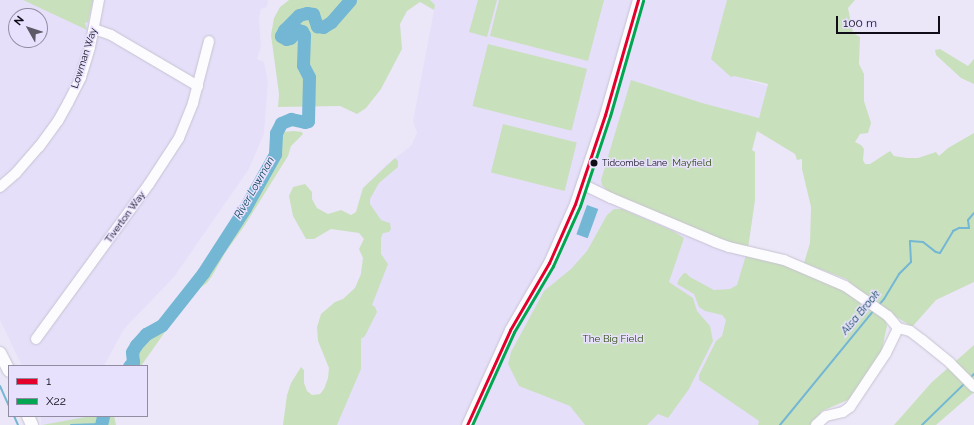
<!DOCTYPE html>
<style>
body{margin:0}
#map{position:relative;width:974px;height:425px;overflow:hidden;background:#ece7f8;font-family:Raleway,sans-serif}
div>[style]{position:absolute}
.built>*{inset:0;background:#e6dffa;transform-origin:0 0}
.green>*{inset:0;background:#c9e0bd;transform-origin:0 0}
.water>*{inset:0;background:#73b7d4;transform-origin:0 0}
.stream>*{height:2px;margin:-1px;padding:0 1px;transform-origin:1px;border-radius:1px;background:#73b7d4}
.river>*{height:13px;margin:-6.5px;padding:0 6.5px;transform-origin:6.5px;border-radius:6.5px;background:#73b7d4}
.roads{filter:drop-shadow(0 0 1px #c6c3d1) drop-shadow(0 0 1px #c6c3d1)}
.minor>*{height:10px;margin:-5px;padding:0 5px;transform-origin:5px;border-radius:5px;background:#fcfbfe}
.major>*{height:12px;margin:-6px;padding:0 6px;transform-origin:6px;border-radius:6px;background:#fcfbfe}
.bus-1>*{height:3px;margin:-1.5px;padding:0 1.5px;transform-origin:1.5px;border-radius:1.5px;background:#e4002b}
.bus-2>*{height:3px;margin:-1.5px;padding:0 1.5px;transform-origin:1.5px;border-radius:1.5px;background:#00a651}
.dots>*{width:11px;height:11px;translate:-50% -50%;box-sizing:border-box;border:2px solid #e8e1fe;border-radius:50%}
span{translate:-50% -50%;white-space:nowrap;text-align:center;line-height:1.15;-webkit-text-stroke:3px #e8e1fe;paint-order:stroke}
.bus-label{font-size:9px;color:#100c18}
.left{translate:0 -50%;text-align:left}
.street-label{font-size:10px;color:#100c18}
.park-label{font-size:10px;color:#284706}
.water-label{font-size:11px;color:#0e485a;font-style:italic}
.legend{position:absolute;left:8px;top:365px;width:140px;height:52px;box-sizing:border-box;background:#e8e1fe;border:1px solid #928ca2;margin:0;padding:5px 7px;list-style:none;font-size:12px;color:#100c18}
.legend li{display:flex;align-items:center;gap:8px;height:20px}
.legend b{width:20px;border:1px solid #928ca2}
.north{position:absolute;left:8px;top:8px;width:40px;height:40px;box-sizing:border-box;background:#e8e1fe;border:1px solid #928ca2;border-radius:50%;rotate:309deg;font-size:11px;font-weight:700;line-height:16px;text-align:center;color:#100c18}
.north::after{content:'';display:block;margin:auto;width:14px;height:18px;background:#5d5966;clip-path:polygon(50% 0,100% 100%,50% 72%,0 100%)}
.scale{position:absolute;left:836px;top:16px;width:104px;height:18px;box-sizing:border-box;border:2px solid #100c18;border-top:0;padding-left:5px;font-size:12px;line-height:14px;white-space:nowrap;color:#100c18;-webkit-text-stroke:3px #e8e1fe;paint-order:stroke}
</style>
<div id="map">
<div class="built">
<i style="clip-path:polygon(evenodd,0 0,268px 0,267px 7px,261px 9px,259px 18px,261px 47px,257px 59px,264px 62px,268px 82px,264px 134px,249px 169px,174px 277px,124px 329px,104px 366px,22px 366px,0 320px,0 0,16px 16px,40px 16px,40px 40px,16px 40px,16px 16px)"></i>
<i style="clip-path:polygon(evenodd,430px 0,798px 0,759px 118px,752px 150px,755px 152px,755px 200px,748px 248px,764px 425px,321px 425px,331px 382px,343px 299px,355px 288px,361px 274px,363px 258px,359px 249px,364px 239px,359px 233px,351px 230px,363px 188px,387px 164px,411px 146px,417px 133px,413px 121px,435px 5px,430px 0,778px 51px,768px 86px,747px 80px,747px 79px,778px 51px)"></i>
<i style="left:41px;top:416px;width:55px;height:10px"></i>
</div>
<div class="green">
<i style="clip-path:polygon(23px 0,93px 0,88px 22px,85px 23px,87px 30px)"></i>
<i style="clip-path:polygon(289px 0,430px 0,435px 5px,434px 10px,420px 2px,407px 11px,400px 24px,402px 49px,381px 89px,366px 108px,357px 114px,340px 106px,278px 107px,279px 94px,271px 35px,274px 18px,280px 7px)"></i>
<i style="clip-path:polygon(478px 0,497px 0,487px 37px,469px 32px)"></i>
<i style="clip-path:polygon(499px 0,604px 0,588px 61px,490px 36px)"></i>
<i style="clip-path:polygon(727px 0,855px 0,848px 8px,853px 33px,860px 37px,859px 64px,864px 74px,864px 101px,871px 123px,868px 133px,860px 134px,855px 142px,861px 145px,864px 149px,863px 160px,865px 164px,870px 164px,890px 151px,894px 156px,907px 158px,918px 158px,936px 152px,939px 156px,948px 148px,974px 133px,974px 282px,936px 300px,912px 327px,876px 304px,846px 279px,804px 263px,810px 243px,811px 207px,802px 169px,802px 159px,797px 160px,795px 154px,757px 131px,752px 150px,755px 152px,755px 200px,748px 248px,729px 244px,612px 196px,602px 185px,601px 180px,631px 80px,702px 103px,759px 118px,768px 84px,734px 76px,731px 77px,711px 59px)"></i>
<i style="left:488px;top:44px;width:102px;height:64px;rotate:14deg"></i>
<i style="clip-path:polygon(940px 49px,968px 66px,974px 59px,974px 84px,961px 78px,936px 55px,935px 50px)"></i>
<i style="left:503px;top:124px;width:76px;height:50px;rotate:14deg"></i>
<i style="clip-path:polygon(294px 131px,302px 132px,303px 134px,291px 146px,288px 156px,245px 225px,225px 253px,212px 276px,207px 283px,194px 292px,186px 302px,141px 366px,132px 366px,136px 359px,136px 352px,145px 339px,164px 326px,172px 316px,203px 278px,238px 222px,274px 160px,278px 149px,278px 140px,282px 132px)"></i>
<i style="clip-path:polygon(395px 158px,398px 161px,398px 167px,379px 183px,370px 199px,370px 204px,381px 220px,390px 223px,391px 229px,389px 232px,383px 233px,381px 238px,381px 254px,388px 264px,372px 305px,375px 307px,377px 312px,365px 336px,361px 339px,361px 369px,337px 425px,283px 425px,287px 395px,291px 383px,301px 367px,304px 370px,304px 383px,307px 391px,312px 395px,320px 394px,324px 389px,328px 378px,329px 368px,318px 341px,317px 327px,321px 314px,335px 302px,343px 299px,355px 288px,361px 274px,363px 258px,359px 249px,364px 239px,359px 233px,331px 229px,314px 239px,306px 239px,293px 216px,289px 196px,293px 187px,305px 184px,312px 192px,312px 199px,317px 208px,328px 214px,341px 210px,351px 215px,356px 212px,363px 188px)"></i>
<i style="clip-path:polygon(614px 209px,622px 209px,673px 231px,684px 238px,669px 282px,693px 298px,697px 311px,710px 326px,713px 341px,689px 389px,668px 418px,658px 414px,647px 425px,585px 425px,570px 406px,519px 386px,508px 364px,511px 352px,544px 291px,571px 269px,587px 251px,607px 215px)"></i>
<i style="clip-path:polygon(746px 255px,788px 265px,839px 288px,882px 316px,886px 322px,887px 326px,881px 354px,850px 399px,822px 411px,810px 425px,758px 425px,759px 421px,699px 380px,699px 375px,716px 341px,722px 336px,726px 320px,722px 315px,705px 311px,699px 307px,694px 294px,677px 284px,679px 279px,684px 273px,686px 273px,690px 277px,714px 290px,730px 289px,737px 285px)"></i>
<i style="clip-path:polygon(974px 345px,974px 392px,936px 425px,894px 425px,932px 382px)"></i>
<i style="clip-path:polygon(91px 416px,114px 416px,116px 425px,42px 425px)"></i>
</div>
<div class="water">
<i style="left:587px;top:205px;width:12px;height:31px;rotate:20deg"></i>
</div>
<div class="stream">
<i style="left:878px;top:306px;width:9px;rotate:-49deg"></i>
<i style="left:884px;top:299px;width:29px;rotate:-59deg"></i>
<i style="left:899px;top:274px;width:17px;rotate:-45deg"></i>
<i style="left:911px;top:262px;width:21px;rotate:-93deg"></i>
<i style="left:910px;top:241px;width:13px;rotate:4deg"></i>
<i style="left:923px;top:242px;width:16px;rotate:38deg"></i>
<i style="left:936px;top:252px;width:4px;rotate:14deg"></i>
<i style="left:940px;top:253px;width:26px;rotate:-59deg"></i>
<i style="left:953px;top:231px;width:7px;rotate:-27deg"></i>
<i style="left:959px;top:228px;width:10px"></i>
<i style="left:969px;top:228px;width:8px;rotate:-97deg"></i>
<i style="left:968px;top:220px;width:9px;rotate:-49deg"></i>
<i style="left:969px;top:379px;width:7px;rotate:-45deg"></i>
<i style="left:0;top:386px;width:22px;rotate:66deg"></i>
<i style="left:14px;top:416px;width:10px;rotate:66deg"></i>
<i style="left:71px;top:425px;width:30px;rotate:-2deg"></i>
<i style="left:780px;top:425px;width:149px;rotate:-50.7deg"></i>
<i style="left:922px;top:425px;width:60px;rotate:-44.3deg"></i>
</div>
<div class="river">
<i style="left:129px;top:366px;width:6px;rotate:-45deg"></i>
<i style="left:133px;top:362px;width:10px;rotate:-96deg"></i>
<i style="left:132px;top:352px;width:8px;rotate:-60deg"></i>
<i style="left:136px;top:345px;width:15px;rotate:-48deg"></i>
<i style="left:146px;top:334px;width:18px;rotate:-29deg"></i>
<i style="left:162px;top:325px;width:66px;rotate:-51.7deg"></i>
<i style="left:203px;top:273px;width:77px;rotate:-57.1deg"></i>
<i style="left:245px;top:208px;width:62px;rotate:-60.9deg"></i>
<i style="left:275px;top:154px;width:21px;rotate:-87deg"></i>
<i style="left:276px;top:133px;width:11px;rotate:-63deg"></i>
<i style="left:281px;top:123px;width:11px;rotate:-22deg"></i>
<i style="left:291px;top:119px;width:14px;rotate:12deg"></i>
<i style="left:305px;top:122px;width:3px;rotate:-18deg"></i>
<i style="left:308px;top:121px;width:44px;rotate:-88.7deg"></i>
<i style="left:309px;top:77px;width:13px;rotate:-117deg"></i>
<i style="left:303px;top:65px;width:30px;rotate:-88deg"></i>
<i style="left:304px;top:35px;width:4px;rotate:-117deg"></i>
<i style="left:302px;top:31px;width:4px;rotate:-166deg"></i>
<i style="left:298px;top:30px;width:11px;rotate:135deg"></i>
<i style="left:290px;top:38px;width:4px;rotate:166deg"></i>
<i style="left:286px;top:39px;width:6px;rotate:-149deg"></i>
<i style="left:281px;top:36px;width:7px;rotate:-63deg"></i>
<i style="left:284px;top:30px;width:21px;rotate:-45deg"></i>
<i style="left:299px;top:15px;width:8px;rotate:-14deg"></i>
<i style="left:307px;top:13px;width:6px;rotate:9deg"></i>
<i style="left:313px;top:14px;width:13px;rotate:72deg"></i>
<i style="left:317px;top:26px;width:6px;rotate:9deg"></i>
<i style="left:323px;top:27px;width:9px;rotate:-32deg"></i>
<i style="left:331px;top:22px;width:29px;rotate:-49deg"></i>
<i style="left:101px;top:425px;width:9px;rotate:-77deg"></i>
</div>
<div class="roads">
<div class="minor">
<i style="left:94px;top:29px;width:18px;rotate:19deg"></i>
<i style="left:111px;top:35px;width:101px;rotate:30.4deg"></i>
<i style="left:582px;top:184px;width:32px;rotate:26deg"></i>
<i style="left:611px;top:198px;width:113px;rotate:22.9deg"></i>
<i style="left:715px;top:242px;width:15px;rotate:20deg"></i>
<i style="left:729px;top:247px;width:57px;rotate:13.3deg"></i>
<i style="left:784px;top:260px;width:66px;rotate:23.1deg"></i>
<i style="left:845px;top:286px;width:52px;rotate:34.9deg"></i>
<i style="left:888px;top:316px;width:16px;rotate:50deg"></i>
<i style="left:898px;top:328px;width:12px;rotate:14deg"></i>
<i style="left:910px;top:331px;width:15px;rotate:37deg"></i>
<i style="left:922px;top:340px;width:36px;rotate:39deg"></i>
<i style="left:950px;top:363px;width:34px;rotate:45deg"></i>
<i style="left:0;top:187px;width:21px;rotate:-41deg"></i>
<i style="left:16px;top:173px;width:35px;rotate:-49deg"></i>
<i style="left:39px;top:147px;width:32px;rotate:-54deg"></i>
<i style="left:58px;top:121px;width:21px;rotate:-61deg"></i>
<i style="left:68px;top:103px;width:29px;rotate:-63deg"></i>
<i style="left:81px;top:77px;width:31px;rotate:-73deg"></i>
<i style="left:90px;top:47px;width:48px;rotate:-79.2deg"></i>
<i style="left:36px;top:339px;width:192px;rotate:-53.9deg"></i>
<i style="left:149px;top:184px;width:55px;rotate:-56.9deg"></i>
<i style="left:179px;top:138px;width:38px;rotate:-68deg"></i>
<i style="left:193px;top:103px;width:64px;rotate:-75.5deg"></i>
<i style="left:467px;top:425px;width:104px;rotate:-65.6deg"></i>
<i style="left:510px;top:330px;width:78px;rotate:-59.8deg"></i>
<i style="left:549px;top:263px;width:64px;rotate:-66.2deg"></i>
<i style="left:575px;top:204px;width:94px;rotate:-71.4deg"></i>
<i style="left:605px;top:115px;width:120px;rotate:-74deg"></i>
<i style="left:816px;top:425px;width:13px;rotate:-42deg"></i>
<i style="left:826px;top:416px;width:17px;rotate:-13deg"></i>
<i style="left:843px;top:412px;width:9px;rotate:-36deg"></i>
<i style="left:850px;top:407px;width:65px;rotate:-56.3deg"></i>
<i style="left:886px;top:353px;width:28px;rotate:-64deg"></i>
</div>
<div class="major">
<i style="left:0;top:353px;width:20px;rotate:63deg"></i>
<i style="left:28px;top:416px;width:10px;rotate:66deg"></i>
</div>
</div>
<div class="bus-1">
<i style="left:467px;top:425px;width:104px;rotate:-65.6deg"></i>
<i style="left:510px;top:330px;width:78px;rotate:-59.8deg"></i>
<i style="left:549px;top:263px;width:64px;rotate:-66.2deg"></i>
<i style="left:575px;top:204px;width:94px;rotate:-71.4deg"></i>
<i style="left:605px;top:115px;width:120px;rotate:-74deg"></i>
</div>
<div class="bus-2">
<i style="left:472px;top:425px;width:102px;rotate:-65.7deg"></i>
<i style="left:514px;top:332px;width:77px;rotate:-59.4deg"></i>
<i style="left:553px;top:266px;width:66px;rotate:-65.8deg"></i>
<i style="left:580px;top:206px;width:95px;rotate:-71.6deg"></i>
<i style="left:610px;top:116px;width:120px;rotate:-74deg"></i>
</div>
<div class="dots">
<i style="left:594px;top:163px;background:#100c18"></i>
</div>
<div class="bus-label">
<span class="left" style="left:602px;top:163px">Tidcombe Lane</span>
</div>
<div class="street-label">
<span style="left:84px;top:58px;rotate:-72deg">Lowman Way</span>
<span style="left:125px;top:217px;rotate:-54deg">Tiverton Way</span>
</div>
<div class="park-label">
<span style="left:692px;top:163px">Mayfield</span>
<span style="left:613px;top:339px">The Big Field</span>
</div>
<div class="water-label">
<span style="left:255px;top:188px;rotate:-60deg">River Lowman</span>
<span style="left:861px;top:313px;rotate:-50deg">Alsa Brook</span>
</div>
<ul class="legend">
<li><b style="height:5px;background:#e4002b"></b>1</li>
<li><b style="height:5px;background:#00a651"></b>X22</li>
</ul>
<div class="north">N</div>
<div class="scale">100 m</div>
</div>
